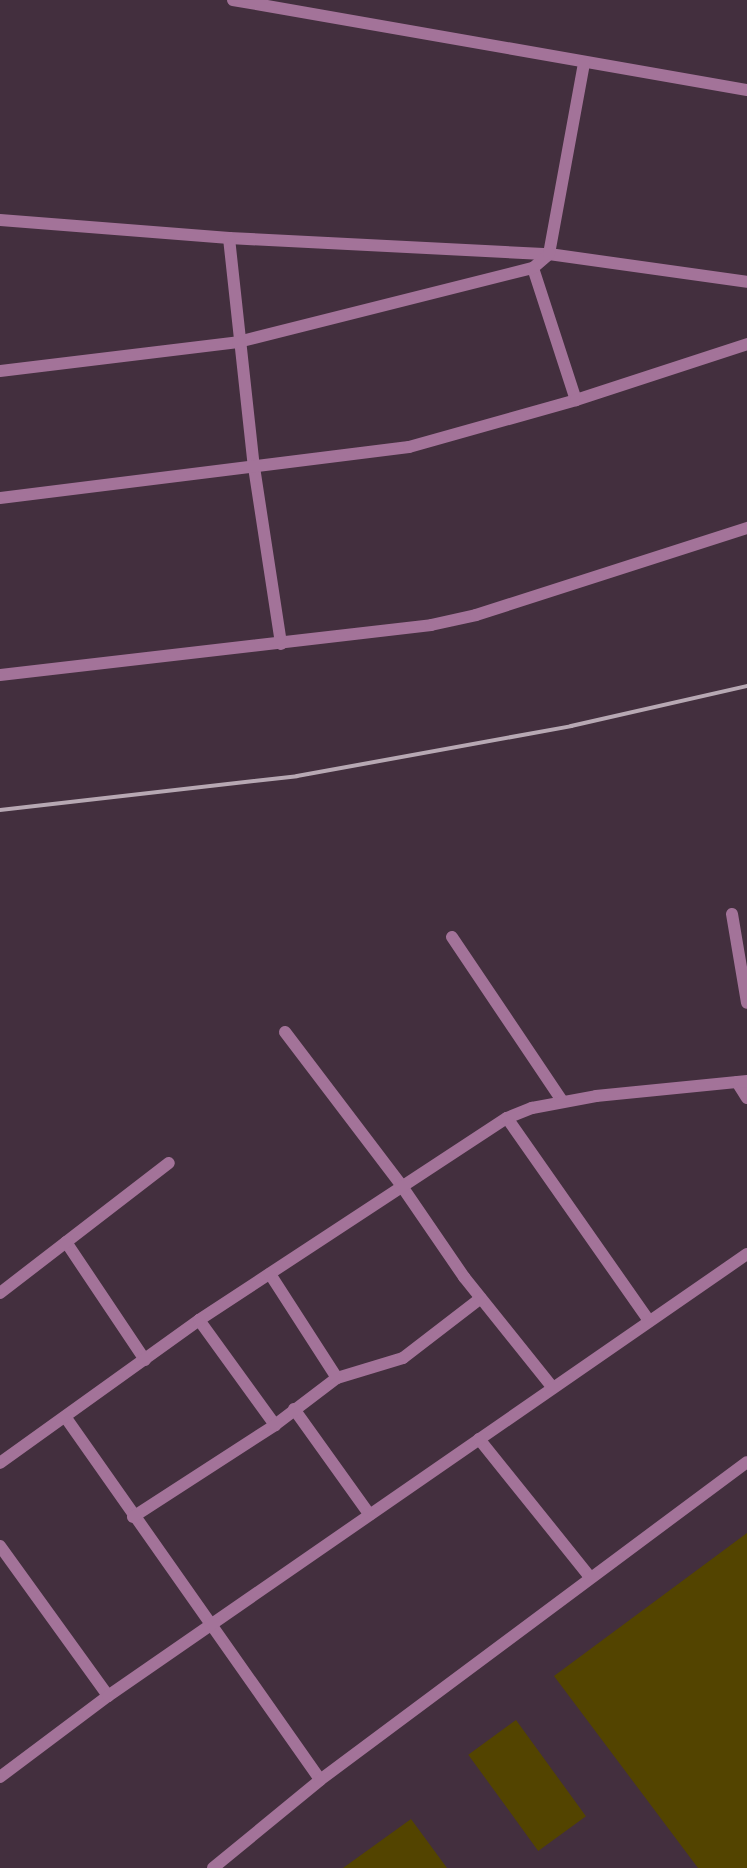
<!DOCTYPE html>
<style>
body{margin:0}
#map{position:relative;width:747px;height:1868px;overflow:hidden;background:#432f3e;font-family:"Fira Sans Condensed",sans-serif}
div>[style]{position:absolute}
.green>*{inset:0;background:#534400;transform-origin:0 0}
.minor>*{height:12px;margin:-6px;padding:0 6px;transform-origin:6px;border-radius:6px;background:#a37399}
.rail>*{height:4px;margin:-2px;padding:0 2px;transform-origin:2px;border-radius:2px;background:#b7a8b3}
span{translate:-50% -50%;white-space:nowrap;text-align:center;line-height:1.15;-webkit-text-stroke:5px #241b22;paint-order:stroke}
</style>
<div id="map">
<div class="green">
<i style="clip-path:polygon(747px 1533px,747px 1868px,698px 1868px,554px 1676px)"></i>
<i style="left:516px;top:1720px;width:119px;height:59px;rotate:54deg"></i>
<i style="clip-path:polygon(411px 1819px,447px 1868px,343px 1868px)"></i>
</div>
<div class="minor">
<i style="left:233px;top:0;width:522px;rotate:9.93deg"></i>
<i style="left:0;top:220px;width:230px;rotate:4.5deg"></i>
<i style="left:229px;top:238px;width:320px;rotate:2.9deg"></i>
<i style="left:549px;top:254px;width:200px;rotate:8deg"></i>
<i style="left:229px;top:238px;width:230px;rotate:83.8deg"></i>
<i style="left:254px;top:467px;width:179px;rotate:81.3deg"></i>
<i style="left:533px;top:268px;width:139px;rotate:72deg"></i>
<i style="left:0;top:371px;width:240px;rotate:-6.9deg"></i>
<i style="left:238px;top:342px;width:304px;rotate:-14.1deg"></i>
<i style="left:533px;top:268px;width:21px;rotate:-41deg"></i>
<i style="left:549px;top:254px;width:194px;rotate:-79.6deg"></i>
<i style="left:0;top:498px;width:412px;rotate:-7.1deg"></i>
<i style="left:409px;top:447px;width:173px;rotate:-15.7deg"></i>
<i style="left:576px;top:400px;width:180px;rotate:-18.1deg"></i>
<i style="left:0;top:675px;width:434px;rotate:-6.6deg"></i>
<i style="left:431px;top:625px;width:46px;rotate:-12.5deg"></i>
<i style="left:476px;top:615px;width:285px;rotate:-17.8deg"></i>
<i style="left:732px;top:914px;width:90px;rotate:80.4deg"></i>
<i style="left:452px;top:937px;width:197px;rotate:56.1deg"></i>
<i style="left:285px;top:1032px;width:192px;rotate:52.8deg"></i>
<i style="left:401px;top:1185px;width:112px;rotate:55.6deg"></i>
<i style="left:464px;top:1277px;width:142px;rotate:51.3deg"></i>
<i style="left:737px;top:1082px;width:19px;rotate:58deg"></i>
<i style="left:507px;top:1118px;width:248px;rotate:55deg"></i>
<i style="left:66px;top:1242px;width:142px;rotate:56.2deg"></i>
<i style="left:0;top:1293px;width:213px;rotate:-37.6deg"></i>
<i style="left:199px;top:1320px;width:130px;rotate:54.1deg"></i>
<i style="left:337px;top:1378px;width:69px;rotate:-16.9deg"></i>
<i style="left:403px;top:1358px;width:98px;rotate:-37.6deg"></i>
<i style="left:294px;top:1409px;width:130px;rotate:54.4deg"></i>
<i style="left:66px;top:1418px;width:442px;rotate:54.9deg"></i>
<i style="left:479px;top:1439px;width:176px;rotate:51.2deg"></i>
<i style="left:0;top:1463px;width:245px;rotate:-35.7deg"></i>
<i style="left:199px;top:1320px;width:368px;rotate:-33.3deg"></i>
<i style="left:507px;top:1118px;width:27px;rotate:-22deg"></i>
<i style="left:532px;top:1108px;width:65px;rotate:-10.6deg"></i>
<i style="left:596px;top:1096px;width:152px;rotate:-5.7deg"></i>
<i style="left:133px;top:1517px;width:169px;rotate:-32.9deg"></i>
<i style="left:275px;top:1425px;width:78px;rotate:-37.2deg"></i>
<i style="left:337px;top:1378px;width:124px;rotate:-122.8deg"></i>
<i style="left:0;top:1546px;width:185px;rotate:54.2deg"></i>
<i style="left:0;top:1777px;width:135px;rotate:-36.9deg"></i>
<i style="left:108px;top:1696px;width:777px;rotate:-34.67deg"></i>
<i style="left:213px;top:1868px;width:139px;rotate:-39.4deg"></i>
<i style="left:320px;top:1780px;width:532px;rotate:-36.68deg"></i>
</div>
<div class="rail">
<i style="left:0;top:810px;width:299px;rotate:-6.5deg"></i>
<i style="left:297px;top:776px;width:279px;rotate:-10.3deg"></i>
<i style="left:571px;top:726px;width:180px;rotate:-12.8deg"></i>
</div>
</div>
